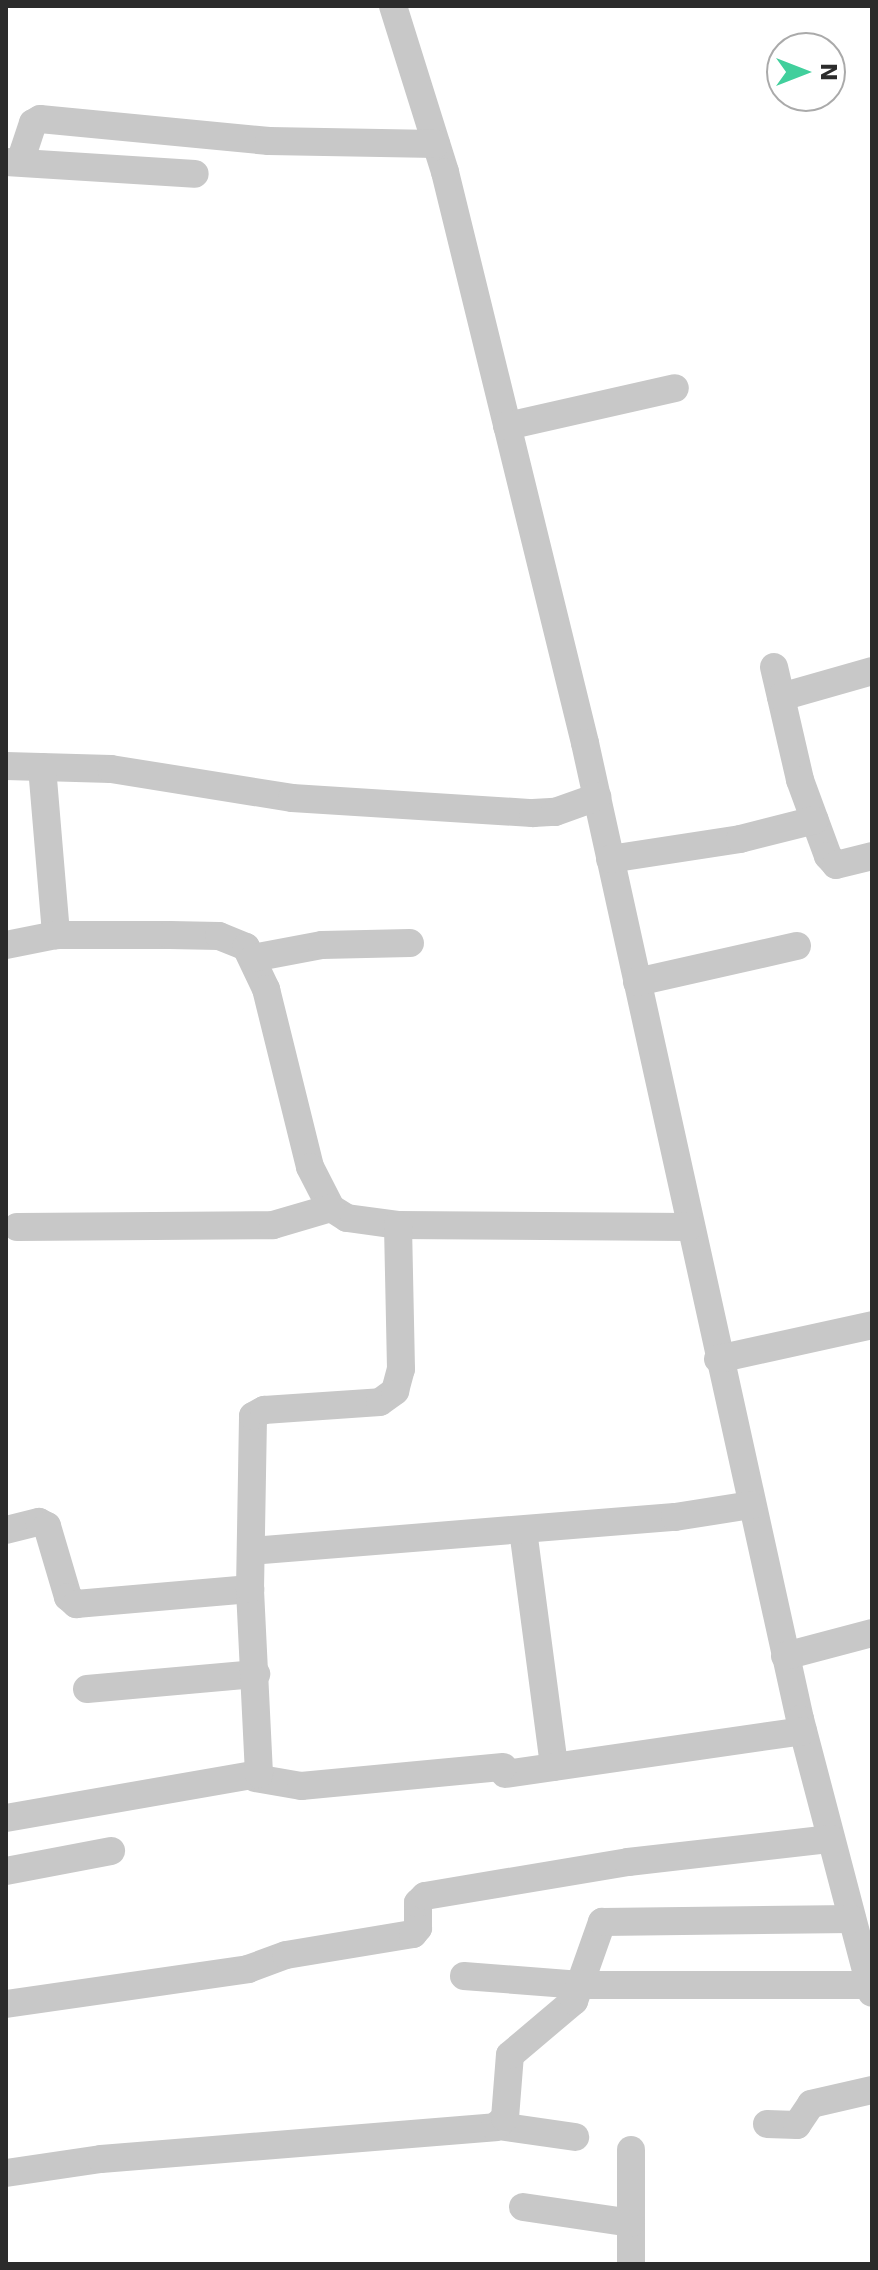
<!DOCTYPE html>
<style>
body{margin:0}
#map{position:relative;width:878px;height:2270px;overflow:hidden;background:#fff;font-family:"DejaVu Sans",sans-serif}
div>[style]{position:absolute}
.minor>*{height:28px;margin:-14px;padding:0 14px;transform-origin:14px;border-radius:14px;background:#c8c8c8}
span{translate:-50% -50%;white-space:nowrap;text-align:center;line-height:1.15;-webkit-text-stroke:8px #fff;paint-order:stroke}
.frame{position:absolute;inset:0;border:8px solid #2b2b2b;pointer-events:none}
.north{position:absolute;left:766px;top:32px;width:80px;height:80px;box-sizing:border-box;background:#fff;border:2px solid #aaa;border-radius:50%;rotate:90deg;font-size:22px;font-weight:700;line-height:32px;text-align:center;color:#2b2b2b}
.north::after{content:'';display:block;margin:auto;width:28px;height:36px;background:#41cf9c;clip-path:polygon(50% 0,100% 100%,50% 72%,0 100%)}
</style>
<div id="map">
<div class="minor">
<i style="left:393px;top:6px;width:174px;rotate:72.6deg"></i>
<i style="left:445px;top:172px;width:588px;rotate:76.22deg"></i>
<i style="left:585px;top:743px;width:999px;rotate:77.58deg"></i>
<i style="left:800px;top:1719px;width:283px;rotate:75.3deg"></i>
<i style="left:6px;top:162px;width:189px;rotate:3.6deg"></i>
<i style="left:20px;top:162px;width:41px;rotate:-71.6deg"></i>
<i style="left:33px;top:123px;width:8px;rotate:-30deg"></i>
<i style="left:40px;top:119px;width:230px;rotate:5.5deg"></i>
<i style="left:269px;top:141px;width:167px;rotate:1deg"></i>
<i style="left:507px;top:426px;width:172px;rotate:-12.7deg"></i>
<i style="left:774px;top:667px;width:116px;rotate:77deg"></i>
<i style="left:800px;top:780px;width:81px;rotate:69.8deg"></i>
<i style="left:828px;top:856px;width:12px;rotate:48deg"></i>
<i style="left:836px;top:865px;width:37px;rotate:-14deg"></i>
<i style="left:781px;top:697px;width:95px;rotate:-15.9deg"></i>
<i style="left:6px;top:766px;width:105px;rotate:1.6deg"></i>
<i style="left:111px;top:769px;width:183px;rotate:9.1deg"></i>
<i style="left:292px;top:798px;width:241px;rotate:3.6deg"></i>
<i style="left:533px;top:813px;width:22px;rotate:-3deg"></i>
<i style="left:555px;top:812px;width:45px;rotate:-19.7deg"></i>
<i style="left:42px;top:767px;width:169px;rotate:85.2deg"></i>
<i style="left:610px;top:859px;width:132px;rotate:-8.7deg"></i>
<i style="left:740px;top:839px;width:77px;rotate:-14.2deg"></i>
<i style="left:6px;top:945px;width:51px;rotate:-11.3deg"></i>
<i style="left:56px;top:935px;width:114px"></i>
<i style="left:170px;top:935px;width:49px;rotate:1.2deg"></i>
<i style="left:219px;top:936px;width:29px;rotate:22deg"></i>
<i style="left:246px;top:947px;width:47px;rotate:64.5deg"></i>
<i style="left:266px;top:989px;width:183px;rotate:76.1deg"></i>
<i style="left:310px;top:1167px;width:46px;rotate:62.9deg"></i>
<i style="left:331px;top:1208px;width:19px;rotate:32deg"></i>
<i style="left:347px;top:1218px;width:51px;rotate:7.8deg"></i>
<i style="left:398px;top:1225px;width:291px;rotate:0.4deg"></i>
<i style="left:253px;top:958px;width:70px;rotate:-10.7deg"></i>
<i style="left:322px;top:945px;width:88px;rotate:-1.3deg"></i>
<i style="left:637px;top:982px;width:164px;rotate:-12.7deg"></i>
<i style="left:17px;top:1227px;width:256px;rotate:-0.4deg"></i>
<i style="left:273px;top:1225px;width:60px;rotate:-16.3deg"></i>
<i style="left:718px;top:1359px;width:158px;rotate:-12.4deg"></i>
<i style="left:6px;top:1530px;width:34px;rotate:-14deg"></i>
<i style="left:39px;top:1522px;width:9px;rotate:27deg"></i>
<i style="left:47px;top:1526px;width:74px;rotate:73.5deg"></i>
<i style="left:68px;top:1597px;width:11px;rotate:41deg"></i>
<i style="left:76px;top:1604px;width:175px;rotate:-4.9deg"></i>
<i style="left:523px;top:1530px;width:239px;rotate:82.5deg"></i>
<i style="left:251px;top:1551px;width:425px;rotate:-4.6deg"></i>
<i style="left:675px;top:1517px;width:77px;rotate:-9deg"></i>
<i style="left:785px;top:1656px;width:90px;rotate:-14.8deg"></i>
<i style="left:87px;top:1689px;width:170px;rotate:-5.1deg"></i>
<i style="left:505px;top:1774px;width:301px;rotate:-8.2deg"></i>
<i style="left:255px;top:1778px;width:47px;rotate:9.9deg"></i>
<i style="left:301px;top:1786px;width:203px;rotate:-5.4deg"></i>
<i style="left:6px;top:1818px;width:257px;rotate:-9.9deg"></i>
<i style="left:259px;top:1774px;width:185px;rotate:-92.8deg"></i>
<i style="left:250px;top:1589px;width:173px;rotate:-89deg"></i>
<i style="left:253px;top:1416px;width:13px;rotate:-29deg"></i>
<i style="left:264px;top:1410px;width:116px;rotate:-3.9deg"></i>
<i style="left:380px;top:1402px;width:19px;rotate:-36deg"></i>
<i style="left:395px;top:1391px;width:23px;rotate:-75deg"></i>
<i style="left:401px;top:1369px;width:144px;rotate:-91.2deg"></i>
<i style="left:6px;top:1871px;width:107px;rotate:-10.8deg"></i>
<i style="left:464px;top:1976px;width:117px;rotate:4.4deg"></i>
<i style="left:581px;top:1985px;width:289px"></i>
<i style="left:6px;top:2004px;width:245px;rotate:-8.2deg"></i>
<i style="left:248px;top:1969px;width:40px;rotate:-20.2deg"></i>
<i style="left:286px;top:1955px;width:129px;rotate:-9.4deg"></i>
<i style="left:413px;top:1934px;width:8px;rotate:-50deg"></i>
<i style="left:418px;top:1928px;width:25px;rotate:-90deg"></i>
<i style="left:418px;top:1903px;width:10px;rotate:-45deg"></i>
<i style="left:425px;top:1896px;width:206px;rotate:-9.5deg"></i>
<i style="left:628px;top:1862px;width:204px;rotate:-6.5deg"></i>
<i style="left:767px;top:2124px;width:30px;rotate:2deg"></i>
<i style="left:797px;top:2125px;width:25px;rotate:-56deg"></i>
<i style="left:811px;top:2104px;width:63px;rotate:-12.9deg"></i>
<i style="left:498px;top:2126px;width:78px;rotate:8.1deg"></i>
<i style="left:631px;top:2150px;width:114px;rotate:90deg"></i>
<i style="left:6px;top:2173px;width:96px;rotate:-8.4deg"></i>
<i style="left:101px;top:2159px;width:395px;rotate:-4.6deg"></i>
<i style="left:495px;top:2127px;width:13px;rotate:-42deg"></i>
<i style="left:505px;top:2118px;width:63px;rotate:-85.5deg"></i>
<i style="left:510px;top:2055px;width:84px;rotate:-40.2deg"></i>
<i style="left:574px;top:2001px;width:84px;rotate:-70.5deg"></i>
<i style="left:602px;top:1922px;width:250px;rotate:-0.7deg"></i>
<i style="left:523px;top:2207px;width:109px;rotate:8.4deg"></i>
</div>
<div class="frame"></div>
<div class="north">N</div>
</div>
